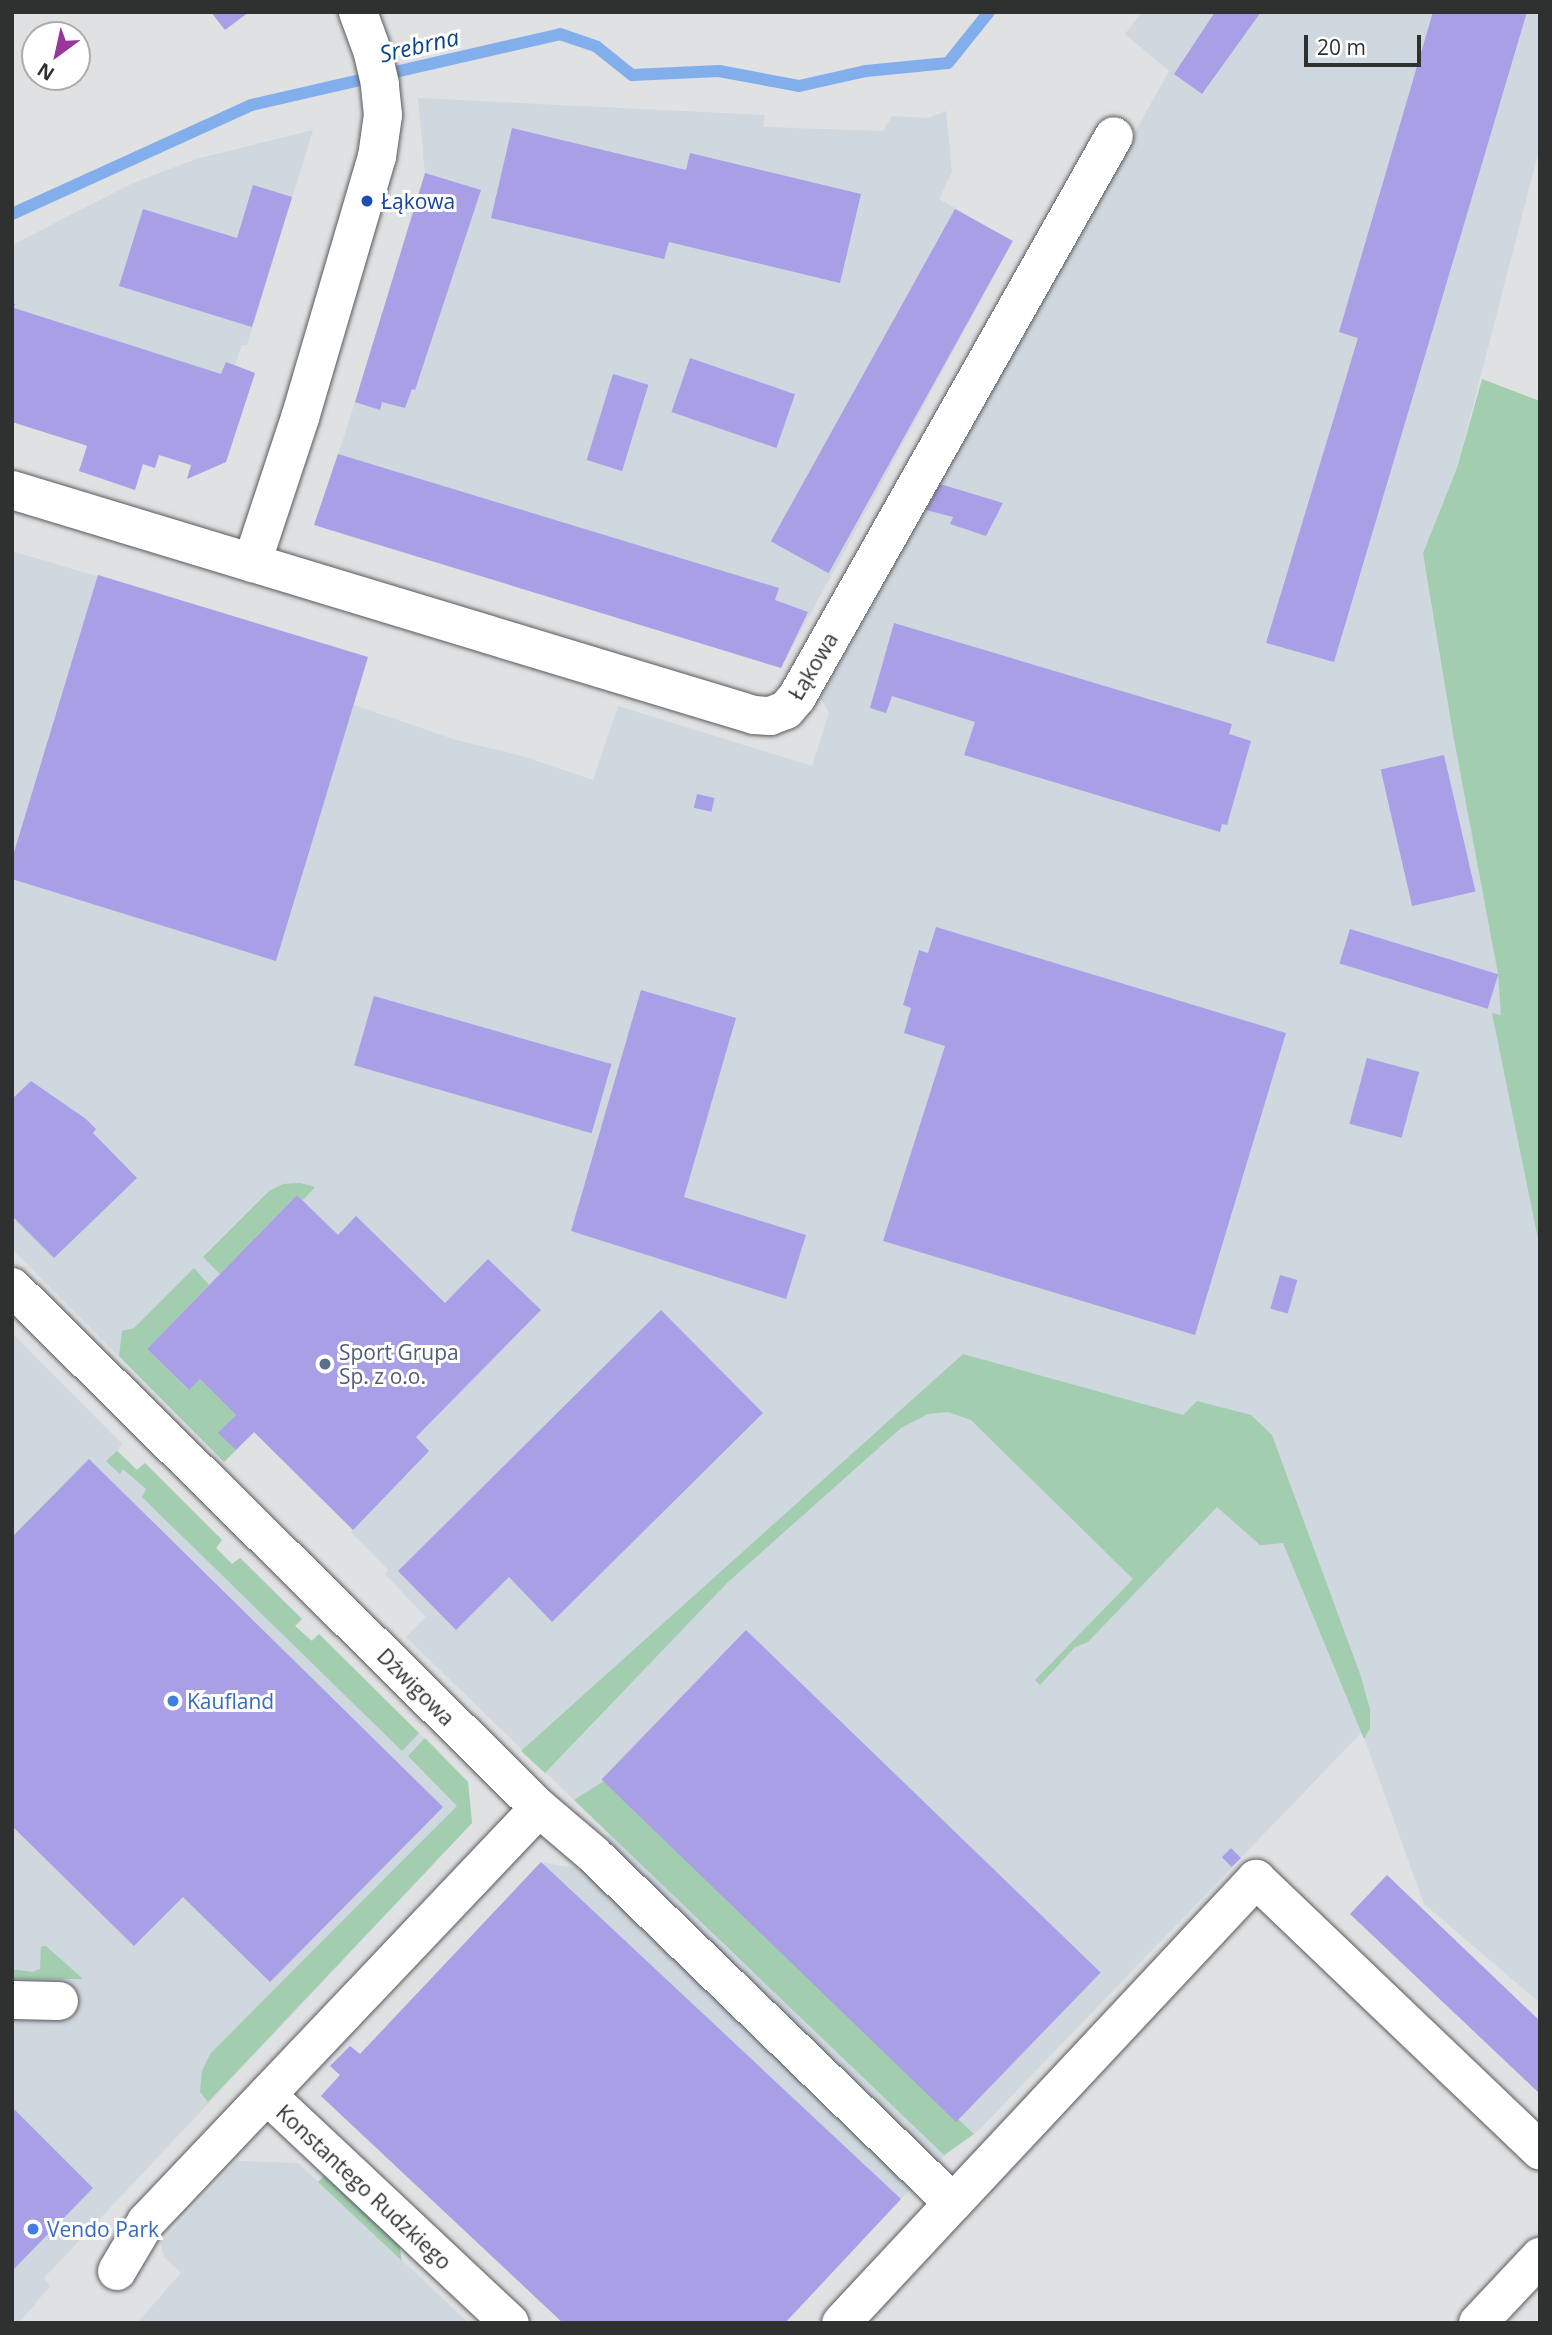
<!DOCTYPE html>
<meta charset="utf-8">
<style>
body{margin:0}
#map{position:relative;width:1552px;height:2335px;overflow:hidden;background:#dfe1e3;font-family:"Open Sans",sans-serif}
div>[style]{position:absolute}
.built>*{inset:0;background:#cfd7df}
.green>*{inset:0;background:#a2cdae}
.stream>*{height:12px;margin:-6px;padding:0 6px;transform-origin:6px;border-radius:6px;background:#82aeec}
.building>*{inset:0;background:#a99fe6;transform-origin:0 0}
.roads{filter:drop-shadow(0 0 2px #585a5c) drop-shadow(0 0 2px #585a5c)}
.minor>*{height:38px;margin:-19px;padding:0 19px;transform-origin:19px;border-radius:19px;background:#fff}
.dots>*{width:19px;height:19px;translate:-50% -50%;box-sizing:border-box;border:4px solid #fff;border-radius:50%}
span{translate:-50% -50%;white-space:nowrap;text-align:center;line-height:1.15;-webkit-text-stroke:6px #fff;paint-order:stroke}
.transit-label{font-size:21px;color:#164399}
.left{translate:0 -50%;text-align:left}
.street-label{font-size:21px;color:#2f3030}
.service-label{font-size:21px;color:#4e5e75}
.shop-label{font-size:21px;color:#366cbe}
.water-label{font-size:23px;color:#0a448c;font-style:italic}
.frame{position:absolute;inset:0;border:14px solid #2f3030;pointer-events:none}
.north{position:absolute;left:21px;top:21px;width:70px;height:70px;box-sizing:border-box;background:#fff;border:2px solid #acacac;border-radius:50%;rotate:213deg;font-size:19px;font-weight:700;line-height:28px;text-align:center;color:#2f3030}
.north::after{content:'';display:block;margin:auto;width:24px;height:32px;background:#99369c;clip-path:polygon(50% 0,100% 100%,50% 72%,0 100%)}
.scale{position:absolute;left:1304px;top:35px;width:117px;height:32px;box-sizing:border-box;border:4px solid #2f3030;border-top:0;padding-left:9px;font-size:21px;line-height:24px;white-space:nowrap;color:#2f3030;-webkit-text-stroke:5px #fff;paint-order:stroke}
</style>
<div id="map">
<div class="built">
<i style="clip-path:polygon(1142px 12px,1540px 12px,1540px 146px,1457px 468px,1423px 553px,1453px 734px,1498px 974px,1501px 1015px,1493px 1014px,1540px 1249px,1540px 2003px,1424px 1904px,1362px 1732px,978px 2131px,944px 2156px,901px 2199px,563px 2323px,321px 2096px,340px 2075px,330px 2066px,350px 2046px,360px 2054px,541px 1862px,579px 1869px,610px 1835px,406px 1637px,426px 1617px,385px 1574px,388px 1570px,351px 1532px,353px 1529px,255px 1432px,224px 1462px,12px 1249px,12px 551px,368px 657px,354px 705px,456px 740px,522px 756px,593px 780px,618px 706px,812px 766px,829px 713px,821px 698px,1169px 71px,1125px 34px)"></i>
<i style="clip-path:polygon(418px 98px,765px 115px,763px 127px,883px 131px,892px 116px,928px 118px,946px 111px,952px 172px,939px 199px,1013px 241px,781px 668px,314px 525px,346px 431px,425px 173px)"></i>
<i style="clip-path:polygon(313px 130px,247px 345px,242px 345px,235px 365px,255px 373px,226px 462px,187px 479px,191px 465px,159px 455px,155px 468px,143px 464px,135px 490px,85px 445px,12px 422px,12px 245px,131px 184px,196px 159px)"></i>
<i style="clip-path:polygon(12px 1333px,122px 1444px,117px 1451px,137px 1470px,145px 1463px,222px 1540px,216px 1548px,232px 1564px,240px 1558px,302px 1619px,295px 1626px,312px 1641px,319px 1634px,468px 1782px,472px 1823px,44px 2278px,50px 2286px,19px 2323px,12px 2323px)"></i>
<i style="clip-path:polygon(237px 2161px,298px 2163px,469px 2323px,137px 2323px,181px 2273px,164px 2257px,161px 2243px)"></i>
</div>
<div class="green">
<i style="clip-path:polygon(1482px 379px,1540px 401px,1540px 1249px,1492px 1013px,1501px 1015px,1498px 974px,1453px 734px,1423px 553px,1457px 468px)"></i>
<i style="clip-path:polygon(300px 1183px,315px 1187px,303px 1200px,297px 1195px,220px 1274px,203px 1257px,269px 1191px,283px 1184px)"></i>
<i style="clip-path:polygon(194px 1268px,209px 1285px,147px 1349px,188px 1390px,200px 1379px,236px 1415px,219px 1433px,236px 1450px,224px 1462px,119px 1356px,122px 1331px,134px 1328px)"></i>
<i style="clip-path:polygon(963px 1354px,1183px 1415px,1197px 1401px,1251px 1415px,1272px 1435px,1360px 1674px,1370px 1709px,1370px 1728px,1364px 1739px,1283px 1543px,1260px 1545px,1217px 1507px,1088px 1642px,1075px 1647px,1040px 1685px,1035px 1680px,1133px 1579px,971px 1420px,948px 1412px,928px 1414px,901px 1428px,727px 1583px,545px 1773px,521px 1751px)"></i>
<i style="clip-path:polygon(117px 1451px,137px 1470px,145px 1463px,222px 1540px,216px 1548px,232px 1564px,240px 1558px,302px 1619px,295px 1626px,312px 1641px,319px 1634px,419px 1733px,402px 1751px,142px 1497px,146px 1489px,123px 1469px,120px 1474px,106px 1461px)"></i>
<i style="clip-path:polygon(425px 1738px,468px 1782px,472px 1823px,208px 2102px,200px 2092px,202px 2071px,210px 2054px,457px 1806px,408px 1756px)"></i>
<i style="clip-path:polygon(604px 1781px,959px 2120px,974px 2134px,944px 2155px,574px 1800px)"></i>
<i style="clip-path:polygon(44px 1946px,46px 1946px,83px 1979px,12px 1979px,12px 1969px,32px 1972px,40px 1969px,41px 1947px)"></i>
<i style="clip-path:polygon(325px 2175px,399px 2244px,402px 2261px,318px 2182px)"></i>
</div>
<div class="stream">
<i style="left:12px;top:214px;width:263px;rotate:-24.5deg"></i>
<i style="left:251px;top:105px;width:317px;rotate:-12.9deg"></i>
<i style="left:560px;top:34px;width:39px;rotate:19deg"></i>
<i style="left:597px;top:47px;width:45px;rotate:38.7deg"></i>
<i style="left:632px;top:75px;width:87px;rotate:-2.6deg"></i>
<i style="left:719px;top:71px;width:81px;rotate:10.6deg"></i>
<i style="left:799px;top:86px;width:69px;rotate:-12.6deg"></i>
<i style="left:866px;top:71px;width:82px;rotate:-5.6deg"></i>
<i style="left:948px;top:63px;width:65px;rotate:-51.2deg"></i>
</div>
<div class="building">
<i style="clip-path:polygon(211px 12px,249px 12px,225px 30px)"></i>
<i style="clip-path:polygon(1215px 12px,1261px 12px,1202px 94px,1174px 74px)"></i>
<i style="clip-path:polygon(1433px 12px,1527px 12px,1334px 662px,1266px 643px,1358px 338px,1339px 332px)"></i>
<i style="clip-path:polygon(512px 128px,686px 170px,690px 153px,861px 194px,840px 283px,669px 242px,664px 259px,491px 218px)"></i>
<i style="clip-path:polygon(425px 173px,481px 190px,415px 390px,412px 389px,405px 408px,382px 402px,380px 410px,355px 402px)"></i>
<i style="clip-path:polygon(253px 185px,292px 197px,252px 327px,119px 286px,143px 209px,237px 238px)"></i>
<i style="left:955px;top:209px;width:66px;height:380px;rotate:29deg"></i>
<i style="clip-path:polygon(12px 303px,15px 304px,14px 308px,221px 374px,226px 362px,255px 373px,226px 462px,187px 479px,191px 465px,159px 455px,155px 468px,143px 464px,135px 490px,79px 471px,87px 446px,85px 445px,12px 422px)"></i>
<i style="left:690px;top:358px;width:111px;height:57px;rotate:19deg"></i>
<i style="left:613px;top:374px;width:37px;height:90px;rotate:17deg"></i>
<i style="clip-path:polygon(338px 454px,779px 588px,775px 600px,808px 612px,781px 668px,314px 525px)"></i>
<i style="clip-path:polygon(940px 484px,1003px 503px,986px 536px,950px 524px,953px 517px,926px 510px)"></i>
<i style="clip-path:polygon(98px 575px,368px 657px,276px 961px,12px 879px,12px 859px)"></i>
<i style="clip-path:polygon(894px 623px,1232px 724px,1229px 734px,1251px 741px,1227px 825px,1222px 824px,1220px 832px,964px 755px,975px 722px,892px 696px,886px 713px,870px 708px)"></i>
<i style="left:1444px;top:755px;width:140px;height:65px;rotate:77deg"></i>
<i style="left:697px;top:794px;width:18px;height:14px;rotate:13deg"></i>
<i style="clip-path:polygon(936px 927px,1286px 1033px,1195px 1335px,883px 1241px,945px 1046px,904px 1033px,911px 1008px,903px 1005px,919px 950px,928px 953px)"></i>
<i style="left:1350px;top:929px;width:155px;height:36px;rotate:17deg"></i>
<i style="clip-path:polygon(641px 990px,736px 1018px,684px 1197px,806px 1235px,786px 1299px,571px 1231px)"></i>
<i style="left:374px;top:996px;width:247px;height:72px;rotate:16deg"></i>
<i style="left:1367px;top:1058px;width:54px;height:68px;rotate:15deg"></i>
<i style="clip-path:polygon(31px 1081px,86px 1119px,96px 1129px,93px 1133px,137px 1178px,54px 1258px,12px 1216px,12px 1099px)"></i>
<i style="clip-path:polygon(297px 1195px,338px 1235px,356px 1216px,445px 1303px,488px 1259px,541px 1310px,416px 1437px,429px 1451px,353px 1530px,254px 1432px,236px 1450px,218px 1433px,236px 1415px,200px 1379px,189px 1390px,147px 1349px)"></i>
<i style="left:1280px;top:1275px;width:18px;height:35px;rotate:16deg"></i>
<i style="clip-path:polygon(661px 1310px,763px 1413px,552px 1622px,509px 1577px,456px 1630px,398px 1571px)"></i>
<i style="clip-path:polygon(89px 1459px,443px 1807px,270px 1982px,183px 1897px,134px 1946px,12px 1826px,12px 1537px)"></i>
<i style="left:746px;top:1630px;width:493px;height:208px;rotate:44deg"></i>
<i style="left:1231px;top:1848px;width:14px;height:13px;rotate:45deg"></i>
<i style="clip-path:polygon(541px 1862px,901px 2199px,785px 2323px,563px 2323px,321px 2096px,340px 2075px,330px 2066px,350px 2046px,360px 2054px)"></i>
<i style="clip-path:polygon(1387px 1875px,1540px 2021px,1540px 2094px,1350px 1914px)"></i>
<i style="clip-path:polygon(12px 2107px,93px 2188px,12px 2271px)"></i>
</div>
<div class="roads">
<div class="minor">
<i style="left:12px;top:490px;width:775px;rotate:16.87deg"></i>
<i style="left:754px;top:715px;width:16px;rotate:4deg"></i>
<i style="left:770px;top:716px;width:17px;rotate:-21deg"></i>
<i style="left:786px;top:710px;width:17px;rotate:-50deg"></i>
<i style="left:797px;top:697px;width:644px;rotate:-60.53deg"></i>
<i style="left:252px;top:563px;width:153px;rotate:-71.7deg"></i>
<i style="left:300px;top:418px;width:272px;rotate:-73.6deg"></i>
<i style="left:377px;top:157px;width:42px;rotate:-81.9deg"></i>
<i style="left:383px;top:115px;width:31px;rotate:-96deg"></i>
<i style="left:380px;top:84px;width:32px;rotate:-103deg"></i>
<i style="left:373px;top:53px;width:44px;rotate:-110.1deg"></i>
<i style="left:12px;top:1287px;width:741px;rotate:44.67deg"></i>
<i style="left:539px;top:1808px;width:571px;rotate:133.51deg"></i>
<i style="left:146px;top:2222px;width:57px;rotate:120.6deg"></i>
<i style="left:539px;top:1808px;width:71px;rotate:40.4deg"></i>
<i style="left:593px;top:1854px;width:501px;rotate:44.11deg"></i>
<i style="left:953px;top:2203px;width:164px;rotate:133deg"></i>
<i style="left:12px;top:2000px;width:47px;rotate:1.2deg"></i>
<i style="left:267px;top:2095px;width:333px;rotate:43.2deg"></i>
<i style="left:953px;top:2203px;width:444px;rotate:-46.9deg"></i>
<i style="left:1256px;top:1879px;width:393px;rotate:43.7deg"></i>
<i style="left:1478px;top:2323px;width:91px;rotate:-46.8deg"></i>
</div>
</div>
<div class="dots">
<i style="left:367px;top:201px;background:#1a4fb4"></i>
<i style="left:325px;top:1364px;background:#5c6f8a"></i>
<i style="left:173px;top:1701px;background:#3f7fe0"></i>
<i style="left:33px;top:2229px;background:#3f7fe0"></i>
</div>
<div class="transit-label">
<span class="left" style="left:381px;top:201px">Łąkowa</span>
</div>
<div class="street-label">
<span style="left:813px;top:666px;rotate:-59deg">Łąkowa</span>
<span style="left:416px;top:1687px;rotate:45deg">Dźwigowa</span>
<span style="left:364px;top:2187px;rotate:43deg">Konstantego Rudzkiego</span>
</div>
<div class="service-label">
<span class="left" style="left:339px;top:1364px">Sport Grupa<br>Sp. z o.o.</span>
</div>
<div class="shop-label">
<span class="left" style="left:187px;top:1701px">Kaufland</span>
<span class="left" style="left:47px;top:2229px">Vendo Park</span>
</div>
<div class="water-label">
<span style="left:419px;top:45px;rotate:-13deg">Srebrna</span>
</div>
<div class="frame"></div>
<div class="north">N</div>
<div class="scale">20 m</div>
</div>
